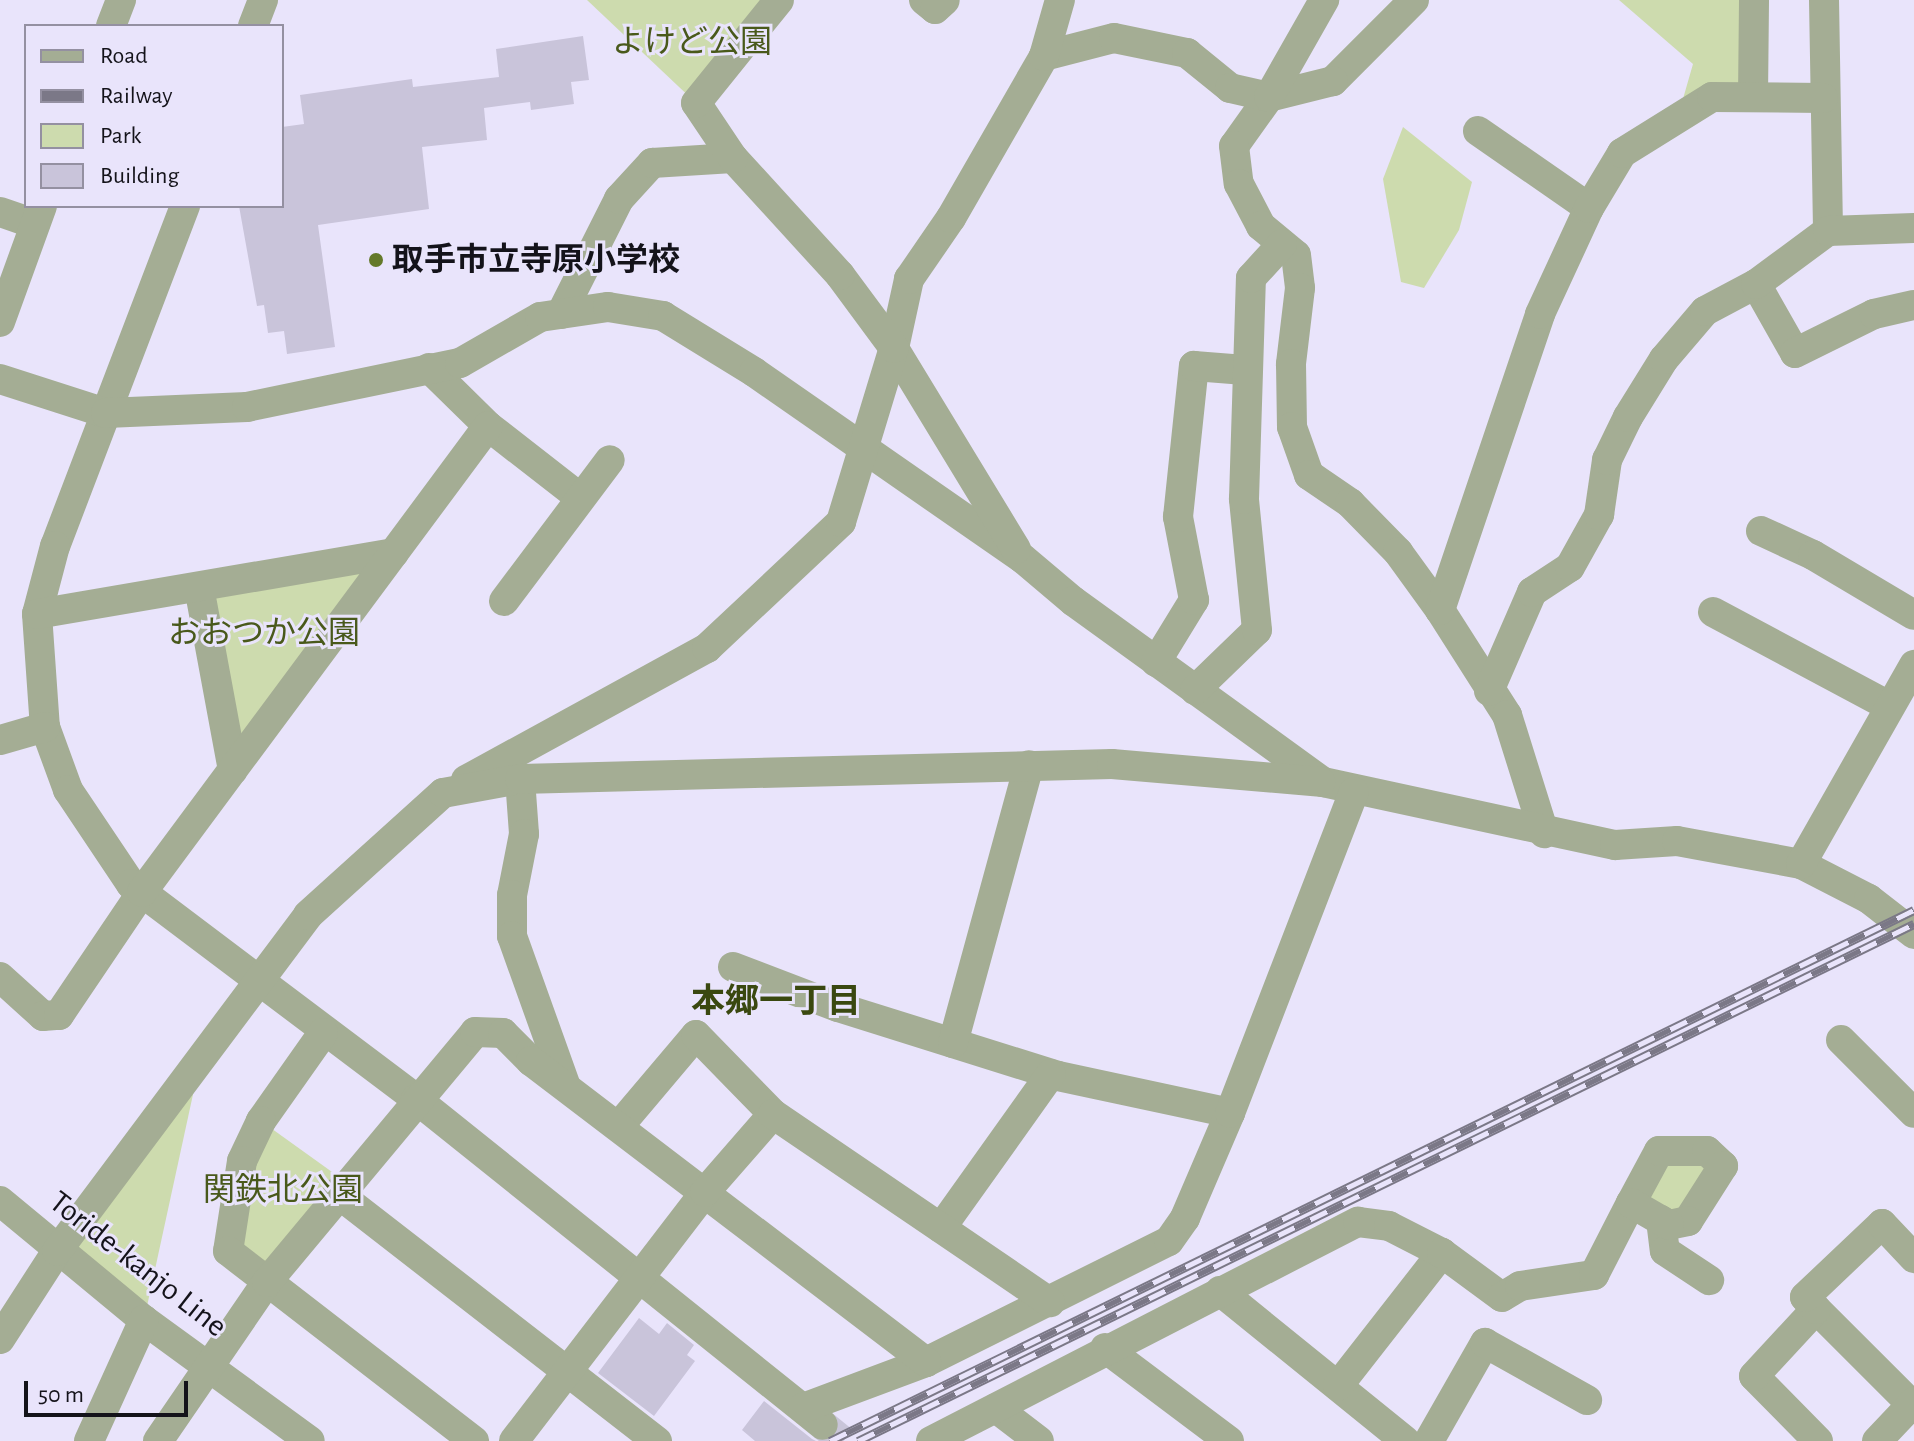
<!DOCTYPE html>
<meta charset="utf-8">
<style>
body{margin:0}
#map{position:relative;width:1914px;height:1441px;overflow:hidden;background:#e9e4fb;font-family:"Alegreya Sans","Noto Sans JP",sans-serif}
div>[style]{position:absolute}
.green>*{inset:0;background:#cddbae}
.building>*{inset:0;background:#c9c4da}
.minor-tunnel>*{height:30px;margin-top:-15px;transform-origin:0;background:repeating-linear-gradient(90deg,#c9c5d9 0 30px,transparent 0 45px)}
.minor>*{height:30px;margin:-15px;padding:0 15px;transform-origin:15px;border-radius:15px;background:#a4ad94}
.rail>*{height:9px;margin-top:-4.5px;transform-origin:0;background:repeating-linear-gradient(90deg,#e9e4fb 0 18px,#7b7887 0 36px);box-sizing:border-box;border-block:2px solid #7b7887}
.dots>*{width:22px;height:22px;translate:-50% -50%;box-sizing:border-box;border:4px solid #e9e4fb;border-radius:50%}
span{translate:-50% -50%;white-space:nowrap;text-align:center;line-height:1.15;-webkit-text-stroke:6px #e9e4fb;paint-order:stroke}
.park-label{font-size:32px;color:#49591b}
.poi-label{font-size:32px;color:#14131a;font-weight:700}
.left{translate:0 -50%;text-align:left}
.street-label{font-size:32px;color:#14131a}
.neighbourhood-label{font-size:34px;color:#3a4810;font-weight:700}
.legend{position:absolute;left:24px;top:24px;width:260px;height:184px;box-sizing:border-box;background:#e9e4fb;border:2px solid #9490a1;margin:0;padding:10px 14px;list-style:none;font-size:24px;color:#14131a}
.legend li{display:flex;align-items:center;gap:16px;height:40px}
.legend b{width:40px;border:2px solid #9490a1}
.scale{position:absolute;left:24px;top:1381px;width:164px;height:36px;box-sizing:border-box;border:4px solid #14131a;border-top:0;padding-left:10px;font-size:24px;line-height:28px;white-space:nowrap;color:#14131a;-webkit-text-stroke:6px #e9e4fb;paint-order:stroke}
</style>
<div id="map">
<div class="green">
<i style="clip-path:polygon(587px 0,779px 0,696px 103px)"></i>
<i style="clip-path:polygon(1619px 0,1743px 0,1739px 89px,1672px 137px,1693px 64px)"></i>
<i style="clip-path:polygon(1403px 127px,1472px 182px,1459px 230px,1424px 288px,1401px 282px,1383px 179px)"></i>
<i style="clip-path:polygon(394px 553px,233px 770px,199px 587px)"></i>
<i style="clip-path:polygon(202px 1053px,144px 1320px,57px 1251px)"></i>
<i style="clip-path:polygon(261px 1121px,346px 1182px,267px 1282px,228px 1251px)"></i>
<i style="clip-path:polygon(1664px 1161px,1700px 1161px,1708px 1171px,1678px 1213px,1650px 1204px,1647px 1193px)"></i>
</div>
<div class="building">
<i style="clip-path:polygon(583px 36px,589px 80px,571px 82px,574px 104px,531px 110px,530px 102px,484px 108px,487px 140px,422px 147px,429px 209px,318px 225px,335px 347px,287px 354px,284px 331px,268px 333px,264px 305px,257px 306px,239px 206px,282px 206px,282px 127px,304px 124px,300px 95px,412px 79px,413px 87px,499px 77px,496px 49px)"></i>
<i style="clip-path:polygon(639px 1318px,659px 1334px,667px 1323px,694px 1345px,687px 1355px,695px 1361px,654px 1416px,598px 1373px)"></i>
<i style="clip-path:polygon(764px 1401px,812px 1439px,816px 1441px,755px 1441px,742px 1430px)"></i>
</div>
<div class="minor-tunnel">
<i style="left:823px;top:1425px;width:26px;rotate:39deg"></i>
</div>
<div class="minor">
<i style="left:924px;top:0;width:14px;rotate:39deg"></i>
<i style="left:935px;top:9px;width:13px;rotate:-42deg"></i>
<i style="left:1414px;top:0;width:115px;rotate:135deg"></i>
<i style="left:1333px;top:81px;width:66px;rotate:166deg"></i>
<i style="left:1269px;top:97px;width:60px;rotate:125.5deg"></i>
<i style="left:1234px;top:146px;width:38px;rotate:83deg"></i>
<i style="left:1239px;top:184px;width:47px;rotate:62.4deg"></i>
<i style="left:1261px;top:226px;width:45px;rotate:39.6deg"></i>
<i style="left:1296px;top:255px;width:33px;rotate:83deg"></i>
<i style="left:1300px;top:288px;width:77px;rotate:96.8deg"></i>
<i style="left:1291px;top:364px;width:63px;rotate:89.1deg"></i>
<i style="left:1292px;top:427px;width:51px;rotate:70.5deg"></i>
<i style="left:1309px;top:475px;width:50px;rotate:34.3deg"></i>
<i style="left:1350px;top:503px;width:69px;rotate:45.6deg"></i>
<i style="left:1398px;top:552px;width:72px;rotate:54.1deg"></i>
<i style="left:1440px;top:610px;width:125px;rotate:57.5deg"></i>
<i style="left:1507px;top:715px;width:124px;rotate:72.6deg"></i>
<i style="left:1824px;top:0;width:231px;rotate:89deg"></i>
<i style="left:111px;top:26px;width:28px;rotate:-69deg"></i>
<i style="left:253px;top:26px;width:28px;rotate:-69deg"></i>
<i style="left:1044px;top:56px;width:72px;rotate:-14.4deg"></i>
<i style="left:1114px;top:38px;width:75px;rotate:11.6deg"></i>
<i style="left:1187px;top:53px;width:55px;rotate:39.1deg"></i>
<i style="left:1230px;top:88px;width:40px;rotate:13deg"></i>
<i style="left:1269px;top:97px;width:112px;rotate:-60.4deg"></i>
<i style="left:1753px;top:97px;width:97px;rotate:-89.4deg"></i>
<i style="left:1478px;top:131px;width:135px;rotate:34.7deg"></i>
<i style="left:185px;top:206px;width:364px;rotate:110.9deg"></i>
<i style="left:55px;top:546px;width:70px;rotate:104.8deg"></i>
<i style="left:37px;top:614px;width:113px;rotate:86deg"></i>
<i style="left:45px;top:727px;width:67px;rotate:69.9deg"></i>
<i style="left:68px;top:790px;width:113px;rotate:56.2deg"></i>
<i style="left:131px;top:884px;width:357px;rotate:37deg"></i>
<i style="left:416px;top:1099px;width:521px;rotate:38.69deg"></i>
<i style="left:0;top:212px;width:37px;rotate:19deg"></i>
<i style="left:1756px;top:284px;width:79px;rotate:60.5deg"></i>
<i style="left:1795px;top:353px;width:88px;rotate:-26.3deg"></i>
<i style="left:1874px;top:314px;width:41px;rotate:-12.7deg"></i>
<i style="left:561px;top:314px;width:129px;rotate:-63.2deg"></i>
<i style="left:619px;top:199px;width:49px;rotate:-47.5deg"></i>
<i style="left:652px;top:163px;width:81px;rotate:-3.5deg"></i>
<i style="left:0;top:322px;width:123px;rotate:-70.1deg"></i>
<i style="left:429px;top:368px;width:83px;rotate:44.5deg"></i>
<i style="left:488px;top:426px;width:114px;rotate:37.9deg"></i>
<i style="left:0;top:379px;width:111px;rotate:17.8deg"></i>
<i style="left:106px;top:413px;width:141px;rotate:-2.4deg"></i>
<i style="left:247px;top:407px;width:217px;rotate:-11.7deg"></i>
<i style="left:460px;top:363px;width:92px;rotate:-29.9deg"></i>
<i style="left:540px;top:317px;width:69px;rotate:-8.4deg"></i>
<i style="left:608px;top:307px;width:56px;rotate:9.3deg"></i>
<i style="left:663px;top:316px;width:107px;rotate:31.6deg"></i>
<i style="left:754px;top:372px;width:326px;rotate:34.8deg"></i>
<i style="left:1022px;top:558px;width:67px;rotate:40.1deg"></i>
<i style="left:1073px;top:601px;width:309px;rotate:35.9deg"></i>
<i style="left:1323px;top:782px;width:299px;rotate:12.2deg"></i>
<i style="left:1615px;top:845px;width:62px;rotate:-3.7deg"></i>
<i style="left:1677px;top:841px;width:126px;rotate:10.5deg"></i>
<i style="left:1801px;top:864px;width:76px;rotate:27.2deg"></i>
<i style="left:1869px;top:899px;width:57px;rotate:37.9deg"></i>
<i style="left:1761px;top:531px;width:57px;rotate:24.8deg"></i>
<i style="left:1813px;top:555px;width:117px;rotate:30.7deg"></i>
<i style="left:1016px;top:549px;width:235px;rotate:-121.3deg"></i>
<i style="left:894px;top:348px;width:71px;rotate:-77.7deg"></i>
<i style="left:909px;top:279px;width:74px;rotate:-55.5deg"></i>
<i style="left:951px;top:218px;width:187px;rotate:-60.1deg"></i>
<i style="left:1044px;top:56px;width:58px;rotate:-74.1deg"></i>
<i style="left:199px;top:587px;width:186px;rotate:79.5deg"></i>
<i style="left:504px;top:601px;width:176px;rotate:-53.1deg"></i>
<i style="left:1440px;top:610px;width:312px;rotate:-71.3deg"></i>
<i style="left:1540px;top:314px;width:117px;rotate:-65.2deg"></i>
<i style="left:1589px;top:208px;width:64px;rotate:-59deg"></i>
<i style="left:1622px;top:153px;width:106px;rotate:-31.9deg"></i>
<i style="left:1712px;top:97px;width:111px;rotate:0.5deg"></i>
<i style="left:1713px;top:612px;width:200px;rotate:28.1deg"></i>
<i style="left:37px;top:614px;width:362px;rotate:-9.7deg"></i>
<i style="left:1156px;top:662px;width:73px;rotate:-58.5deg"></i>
<i style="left:1194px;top:600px;width:85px;rotate:-100.9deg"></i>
<i style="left:1178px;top:517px;width:152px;rotate:-84deg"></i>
<i style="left:1194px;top:366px;width:51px;rotate:4.5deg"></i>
<i style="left:1195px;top:690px;width:86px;rotate:-44.1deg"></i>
<i style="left:1257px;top:630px;width:132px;rotate:-95.7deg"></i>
<i style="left:1244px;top:499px;width:221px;rotate:-88.2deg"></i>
<i style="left:1251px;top:278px;width:46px;rotate:-47.6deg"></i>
<i style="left:1489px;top:691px;width:108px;rotate:-66.5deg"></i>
<i style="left:1532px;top:592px;width:45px;rotate:-33.3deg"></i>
<i style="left:1570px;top:567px;width:60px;rotate:-60.9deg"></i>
<i style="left:1599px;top:515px;width:56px;rotate:-81.7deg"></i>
<i style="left:1607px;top:460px;width:48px;rotate:-64deg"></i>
<i style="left:1628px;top:417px;width:68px;rotate:-58.2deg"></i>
<i style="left:1664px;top:359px;width:63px;rotate:-49.5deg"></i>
<i style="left:1705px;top:311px;width:58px;rotate:-27.9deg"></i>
<i style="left:1756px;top:284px;width:89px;rotate:-36.4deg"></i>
<i style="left:1828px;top:231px;width:86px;rotate:-2deg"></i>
<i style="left:0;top:740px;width:47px;rotate:-16.1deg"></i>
<i style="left:520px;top:779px;width:55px;rotate:85.8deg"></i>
<i style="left:524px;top:834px;width:62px;rotate:101.1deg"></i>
<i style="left:512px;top:895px;width:41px;rotate:90deg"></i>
<i style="left:512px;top:936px;width:160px;rotate:70.3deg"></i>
<i style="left:466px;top:780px;width:275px;rotate:-28.7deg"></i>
<i style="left:707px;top:648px;width:184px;rotate:-43.2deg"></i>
<i style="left:841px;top:522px;width:182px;rotate:-73.1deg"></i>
<i style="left:894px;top:348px;width:91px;rotate:-126.5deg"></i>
<i style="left:840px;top:275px;width:159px;rotate:-132.4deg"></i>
<i style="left:733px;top:158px;width:66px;rotate:-123.9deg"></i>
<i style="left:696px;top:103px;width:132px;rotate:-51.1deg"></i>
<i style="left:1801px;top:864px;width:229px;rotate:-60.4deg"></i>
<i style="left:733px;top:967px;width:112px;rotate:20.9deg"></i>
<i style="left:838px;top:1007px;width:231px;rotate:17.4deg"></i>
<i style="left:1058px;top:1076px;width:176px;rotate:12.1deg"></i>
<i style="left:0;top:977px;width:58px;rotate:42.2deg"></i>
<i style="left:43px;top:1016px;width:16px;rotate:-4deg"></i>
<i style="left:59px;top:1015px;width:148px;rotate:-56deg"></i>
<i style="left:142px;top:892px;width:580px;rotate:-53.41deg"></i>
<i style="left:323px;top:1033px;width:108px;rotate:125.2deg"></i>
<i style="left:261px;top:1121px;width:44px;rotate:115.4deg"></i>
<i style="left:242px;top:1161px;width:91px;rotate:98.8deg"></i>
<i style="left:228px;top:1251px;width:311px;rotate:37.7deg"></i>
<i style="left:1841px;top:1040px;width:103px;rotate:45deg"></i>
<i style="left:953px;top:1043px;width:288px;rotate:-74.7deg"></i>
<i style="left:619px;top:1126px;width:119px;rotate:-49.8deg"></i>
<i style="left:696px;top:1035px;width:110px;rotate:45.7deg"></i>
<i style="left:337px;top:1193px;width:405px;rotate:37.8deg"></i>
<i style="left:0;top:1201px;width:187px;rotate:39.6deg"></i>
<i style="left:144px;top:1320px;width:205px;rotate:36.1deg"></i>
<i style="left:1661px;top:1220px;width:31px;rotate:83deg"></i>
<i style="left:1665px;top:1251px;width:53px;rotate:33.4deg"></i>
<i style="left:941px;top:1228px;width:189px;rotate:-54.5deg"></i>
<i style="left:1220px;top:1291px;width:238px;rotate:39deg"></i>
<i style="left:1816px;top:1309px;width:134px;rotate:45deg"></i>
<i style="left:0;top:1339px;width:105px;rotate:-57.1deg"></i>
<i style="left:57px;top:1251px;width:419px;rotate:-53.2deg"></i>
<i style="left:308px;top:915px;width:182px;rotate:-42.1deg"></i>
<i style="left:443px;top:793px;width:78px;rotate:-10.3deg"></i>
<i style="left:520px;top:779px;width:592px;rotate:-1.45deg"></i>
<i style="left:1112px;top:764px;width:209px;rotate:4.9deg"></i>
<i style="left:1105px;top:1348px;width:155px;rotate:36.9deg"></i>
<i style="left:1338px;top:1386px;width:169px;rotate:-52deg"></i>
<i style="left:803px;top:1408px;width:131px;rotate:-20.5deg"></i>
<i style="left:926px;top:1362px;width:271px;rotate:-26.5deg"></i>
<i style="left:1169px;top:1241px;width:28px;rotate:-55deg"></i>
<i style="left:1185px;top:1218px;width:114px;rotate:-66.8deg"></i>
<i style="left:1230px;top:1113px;width:344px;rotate:-68.9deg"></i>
<i style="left:996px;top:1408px;width:54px;rotate:37.5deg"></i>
<i style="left:89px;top:1441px;width:133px;rotate:-65.6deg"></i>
<i style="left:158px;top:1441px;width:193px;rotate:-55.6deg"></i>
<i style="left:267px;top:1282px;width:325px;rotate:-50.2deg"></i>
<i style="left:475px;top:1032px;width:28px;rotate:2deg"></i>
<i style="left:503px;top:1033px;width:40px;rotate:45deg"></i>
<i style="left:531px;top:1061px;width:497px;rotate:37.3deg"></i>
<i style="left:514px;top:1441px;width:314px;rotate:-52.5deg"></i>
<i style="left:705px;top:1192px;width:103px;rotate:-48.9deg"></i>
<i style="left:773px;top:1114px;width:335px;rotate:34.2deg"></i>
<i style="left:931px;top:1441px;width:480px;rotate:-27.2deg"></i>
<i style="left:1358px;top:1222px;width:31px;rotate:7deg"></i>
<i style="left:1389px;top:1226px;width:59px;rotate:27deg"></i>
<i style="left:1442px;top:1253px;width:74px;rotate:36.3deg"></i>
<i style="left:1502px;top:1297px;width:21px;rotate:-31deg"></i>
<i style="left:1520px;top:1286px;width:75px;rotate:-8.5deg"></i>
<i style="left:1594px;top:1275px;width:81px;rotate:-62.8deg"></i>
<i style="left:1631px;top:1203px;width:59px;rotate:-61.7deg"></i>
<i style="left:1659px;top:1151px;width:48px"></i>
<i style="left:1707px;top:1151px;width:22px;rotate:43deg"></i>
<i style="left:1723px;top:1166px;width:65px;rotate:122.5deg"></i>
<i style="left:1688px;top:1221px;width:19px;rotate:168deg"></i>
<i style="left:1669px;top:1225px;width:44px;rotate:-149.9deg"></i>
<i style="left:1429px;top:1441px;width:113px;rotate:-60.3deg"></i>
<i style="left:1485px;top:1343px;width:117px;rotate:29.2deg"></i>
<i style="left:1818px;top:1441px;width:91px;rotate:-134.6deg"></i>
<i style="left:1754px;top:1376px;width:91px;rotate:-47.2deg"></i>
<i style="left:1816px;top:1309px;width:16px;rotate:-133deg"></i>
<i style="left:1805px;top:1297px;width:106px;rotate:-43.5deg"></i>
<i style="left:1882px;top:1224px;width:47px;rotate:46.7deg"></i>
<i style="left:1877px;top:1441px;width:54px;rotate:-46.5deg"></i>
</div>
<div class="rail">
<i style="left:830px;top:1441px;width:1207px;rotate:-26.1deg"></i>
<i style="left:858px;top:1441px;width:1176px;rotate:-26.09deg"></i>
</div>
<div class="dots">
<i style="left:376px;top:260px;background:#647929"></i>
</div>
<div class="park-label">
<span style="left:692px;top:42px">よけど公園</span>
<span style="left:264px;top:633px">おおつか公園</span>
<span style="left:283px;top:1190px">関鉄北公園</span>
</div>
<div class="poi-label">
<span class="left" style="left:392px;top:260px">取手市立寺原小学校</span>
</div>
<div class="street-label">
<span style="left:138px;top:1264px;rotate:38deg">Toride-kanjo Line</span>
</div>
<div class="neighbourhood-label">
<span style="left:776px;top:1003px">本郷一丁目</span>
</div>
<ul class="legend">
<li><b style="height:10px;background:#a4ad94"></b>Road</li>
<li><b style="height:10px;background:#7b7887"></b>Railway</li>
<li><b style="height:22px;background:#cddbae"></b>Park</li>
<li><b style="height:22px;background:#c9c4da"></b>Building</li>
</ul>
<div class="scale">50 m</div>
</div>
